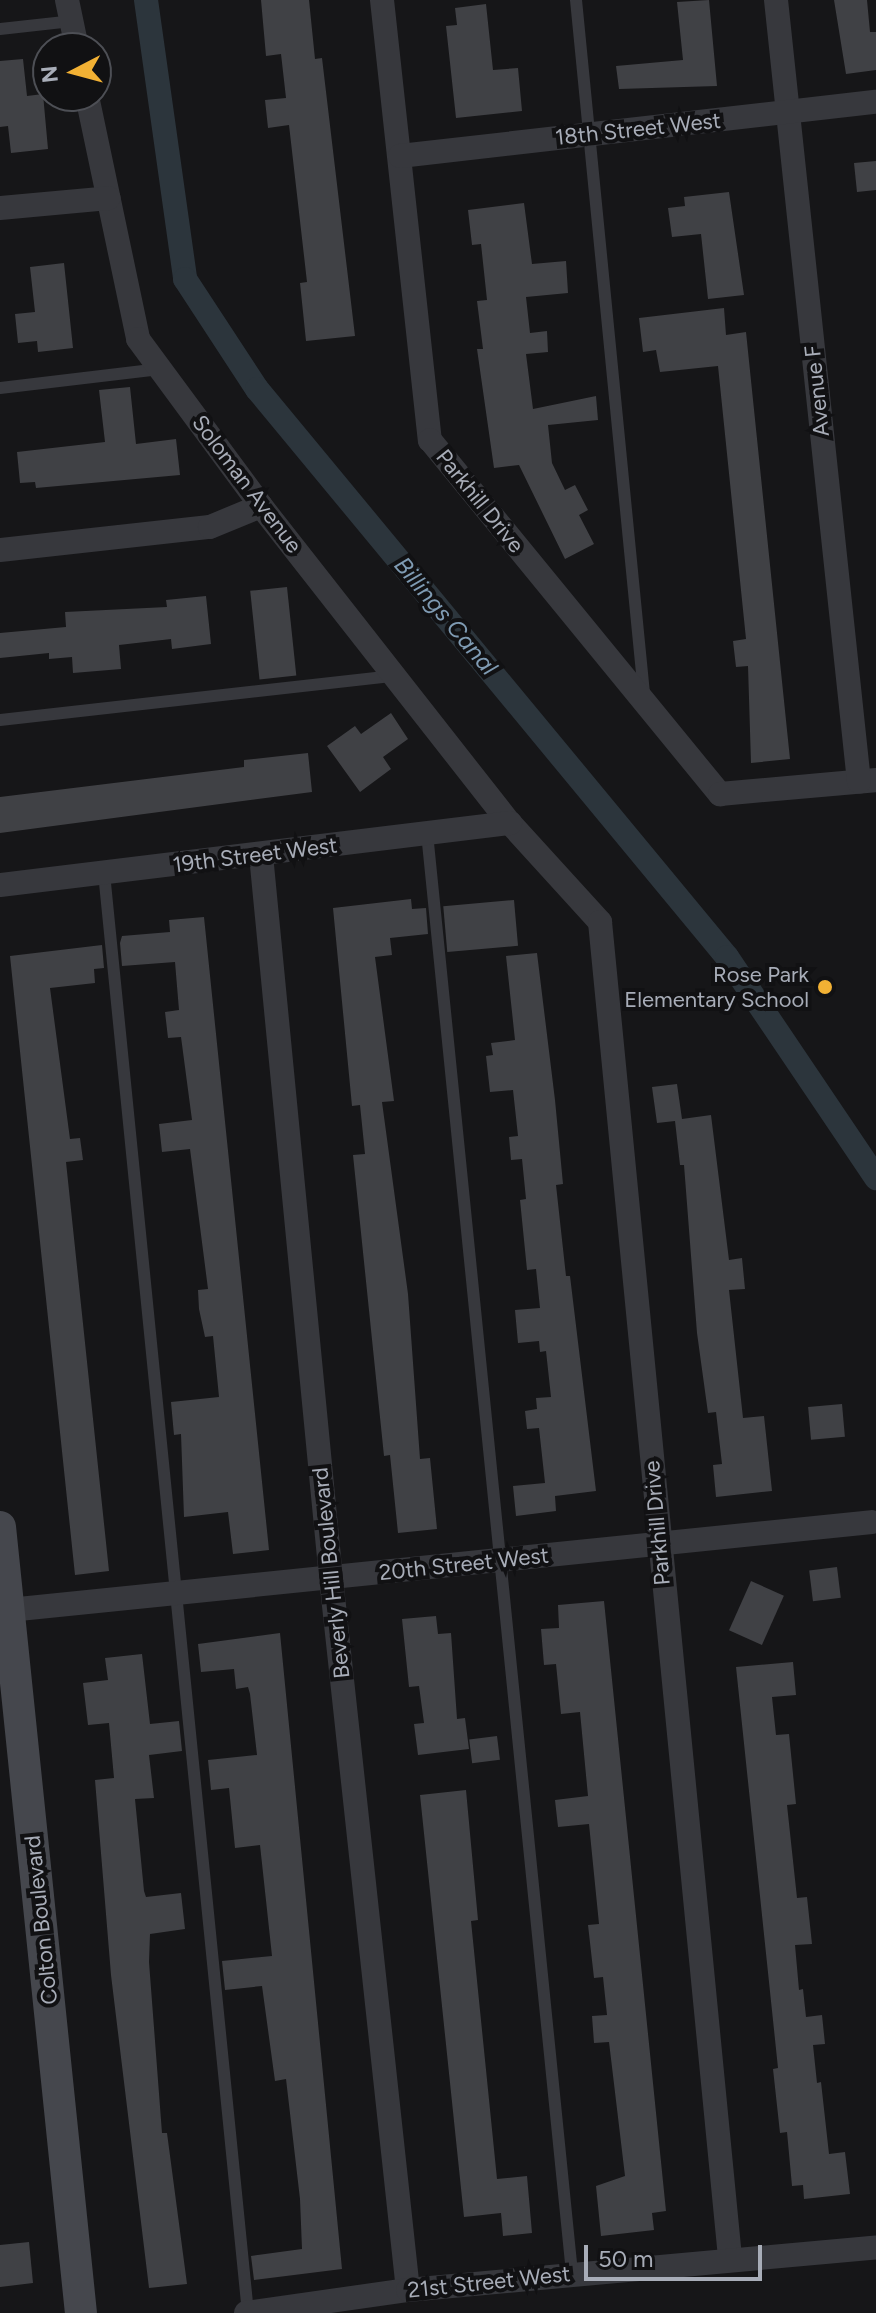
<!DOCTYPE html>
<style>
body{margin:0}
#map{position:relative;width:876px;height:2313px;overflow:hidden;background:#161618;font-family:Figtree,sans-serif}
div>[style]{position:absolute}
.canal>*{height:24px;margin:-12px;padding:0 12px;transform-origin:12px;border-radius:12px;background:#2c353c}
.building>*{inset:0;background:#404145;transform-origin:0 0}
.lane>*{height:12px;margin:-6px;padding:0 6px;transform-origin:6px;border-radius:6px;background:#37383d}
.street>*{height:24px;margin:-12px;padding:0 12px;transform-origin:12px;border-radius:12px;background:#37383d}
.secondary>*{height:32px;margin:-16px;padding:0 16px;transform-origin:16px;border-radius:16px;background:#45474d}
.dots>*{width:22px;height:22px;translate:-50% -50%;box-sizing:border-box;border:4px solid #111113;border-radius:50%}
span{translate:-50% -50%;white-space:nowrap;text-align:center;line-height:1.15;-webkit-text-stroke:8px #111113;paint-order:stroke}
.street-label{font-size:22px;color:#a8adb8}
.poi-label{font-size:22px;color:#a8adb8}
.right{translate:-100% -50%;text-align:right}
.water-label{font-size:24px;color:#7f9bb3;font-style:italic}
.north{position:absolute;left:32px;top:32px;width:80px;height:80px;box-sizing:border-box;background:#111113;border:2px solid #4d4f55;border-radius:50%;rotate:264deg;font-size:22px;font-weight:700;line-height:32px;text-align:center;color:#a8adb8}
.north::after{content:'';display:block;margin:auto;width:28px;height:36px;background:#f2b134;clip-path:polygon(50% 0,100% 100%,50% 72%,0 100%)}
.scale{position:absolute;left:584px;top:2245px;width:178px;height:36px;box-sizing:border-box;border:4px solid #a8adb8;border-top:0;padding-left:10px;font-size:24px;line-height:28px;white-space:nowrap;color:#a8adb8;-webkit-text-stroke:6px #111113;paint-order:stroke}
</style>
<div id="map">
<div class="canal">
<i style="left:146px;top:0;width:282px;rotate:82deg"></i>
<i style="left:185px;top:279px;width:131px;rotate:56.8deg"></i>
<i style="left:257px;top:389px;width:737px;rotate:50.39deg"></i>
<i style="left:727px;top:957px;width:267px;rotate:56deg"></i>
</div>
<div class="building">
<i style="clip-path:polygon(261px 0,309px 0,315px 59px,322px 58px,355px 336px,306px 341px,300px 283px,307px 282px,289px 125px,268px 128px,265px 100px,286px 98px,281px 54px,266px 56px)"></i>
<i style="clip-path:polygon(709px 0,717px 86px,619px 89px,616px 66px,683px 60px,677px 2px)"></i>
<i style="clip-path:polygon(834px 0,867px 0,870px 32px,876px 32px,876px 70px,846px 74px)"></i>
<i style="clip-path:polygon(486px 4px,493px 70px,518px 68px,522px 111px,456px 118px,446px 26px,457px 25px,455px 8px)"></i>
<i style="clip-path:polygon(23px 59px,27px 96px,43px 94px,48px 149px,11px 153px,8px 126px,0 127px,0 61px)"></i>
<i style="clip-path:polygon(876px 161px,876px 190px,857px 192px,854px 163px)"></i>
<i style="clip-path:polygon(729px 192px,744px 295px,708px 299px,701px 234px,672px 237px,668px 208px,685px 206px,684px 197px)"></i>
<i style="clip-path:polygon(524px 203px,532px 264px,566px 261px,568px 293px,526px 297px,530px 333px,547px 331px,548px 352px,526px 354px,533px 409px,596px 396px,598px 420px,548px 425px,552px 463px,565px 490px,575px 485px,588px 510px,579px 515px,594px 544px,565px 559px,519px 465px,494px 468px,477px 349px,483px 349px,477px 301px,487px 300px,481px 244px,472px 245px,468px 210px)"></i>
<i style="clip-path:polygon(64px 263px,73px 348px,38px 352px,37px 341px,18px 343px,15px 314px,35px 312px,30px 267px)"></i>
<i style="clip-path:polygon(724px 308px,726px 335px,746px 332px,790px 759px,751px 763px,748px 666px,736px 667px,733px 641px,746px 639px,718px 366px,660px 372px,656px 350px,643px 352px,639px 318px)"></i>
<i style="clip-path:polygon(130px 387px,136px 444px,176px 439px,180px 475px,36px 488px,35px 482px,20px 483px,17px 452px,105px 442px,99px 390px)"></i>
<i style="left:287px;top:587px;width:89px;height:37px;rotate:84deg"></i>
<i style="clip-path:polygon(206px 596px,211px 644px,172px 649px,171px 639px,119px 645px,121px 669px,73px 673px,72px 657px,49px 659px,49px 653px,0 658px,0 633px,66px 627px,65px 612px,167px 607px,166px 600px)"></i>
<i style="clip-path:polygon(391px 713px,408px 739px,383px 757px,391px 769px,360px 792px,327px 746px,355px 726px,361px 734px)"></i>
<i style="clip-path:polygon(308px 753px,312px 792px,0 833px,0 797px,244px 767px,244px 760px)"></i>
<i style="clip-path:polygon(411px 899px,412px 909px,426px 908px,428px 934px,390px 938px,392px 955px,375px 957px,394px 1101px,382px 1102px,408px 1294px,420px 1459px,430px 1458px,437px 1529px,398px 1533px,390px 1455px,384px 1456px,353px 1155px,365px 1154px,360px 1105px,352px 1106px,333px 908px)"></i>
<i style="left:514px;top:900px;width:46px;height:71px;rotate:85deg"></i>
<i style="clip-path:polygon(204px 917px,269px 1550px,233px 1554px,228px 1512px,184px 1517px,181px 1434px,174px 1435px,171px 1402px,219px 1397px,213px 1336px,205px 1337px,199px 1309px,198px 1290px,208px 1289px,190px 1149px,162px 1152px,159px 1124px,192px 1120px,181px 1037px,168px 1038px,165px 1012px,179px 1010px,175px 962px,122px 966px,120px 943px,122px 936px,170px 932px,169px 920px)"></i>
<i style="clip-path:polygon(102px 945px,104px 968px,94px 969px,95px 983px,50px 988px,70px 1139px,80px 1138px,83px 1160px,66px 1162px,109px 1571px,75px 1575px,10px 956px)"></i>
<i style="clip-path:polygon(537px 953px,555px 1100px,563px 1184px,556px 1185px,566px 1276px,570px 1276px,596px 1491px,555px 1496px,556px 1511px,516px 1516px,513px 1486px,545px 1483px,539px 1428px,527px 1429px,525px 1411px,537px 1409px,536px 1398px,551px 1397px,546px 1351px,540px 1352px,539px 1341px,518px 1343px,515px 1310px,540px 1308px,536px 1269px,527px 1270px,520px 1200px,526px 1199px,522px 1159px,511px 1160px,509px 1137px,518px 1136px,513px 1090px,490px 1092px,486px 1056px,493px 1055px,491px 1043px,515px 1040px,506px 956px)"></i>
<i style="clip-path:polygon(677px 1084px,682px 1119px,711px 1115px,729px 1260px,742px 1258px,745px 1289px,729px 1290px,743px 1418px,764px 1416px,772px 1491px,716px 1497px,713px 1465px,722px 1464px,716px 1412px,708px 1413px,697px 1333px,684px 1165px,680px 1165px,675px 1121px,657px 1123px,652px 1087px)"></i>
<i style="left:842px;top:1404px;width:33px;height:34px;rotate:85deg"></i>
<i style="left:837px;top:1567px;width:31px;height:28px;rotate:83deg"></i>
<i style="left:751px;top:1581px;width:36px;height:54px;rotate:24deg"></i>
<i style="clip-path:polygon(604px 1601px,666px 2211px,652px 2213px,654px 2230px,601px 2236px,596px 2186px,625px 2176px,609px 2042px,594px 2043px,592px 2016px,607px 2015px,603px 1977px,594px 1978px,588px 1925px,599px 1924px,589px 1824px,558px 1827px,555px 1800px,588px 1796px,580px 1712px,561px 1714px,556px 1664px,544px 1665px,541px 1629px,559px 1628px,558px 1605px)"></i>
<i style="clip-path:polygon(436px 1616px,438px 1634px,451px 1633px,457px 1719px,465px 1718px,469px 1749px,418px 1755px,414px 1724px,424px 1723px,419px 1686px,409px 1687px,402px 1619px)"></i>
<i style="clip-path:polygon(280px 1633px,342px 2269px,254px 2280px,251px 2256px,302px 2249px,300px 2199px,286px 2079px,275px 2081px,262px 1986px,225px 1990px,222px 1961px,272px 1956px,260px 1845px,235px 1848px,229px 1788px,211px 1790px,208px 1760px,257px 1755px,250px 1694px,248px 1687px,236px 1689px,234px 1669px,201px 1672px,198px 1644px)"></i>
<i style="clip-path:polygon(142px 1654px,150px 1724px,179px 1721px,182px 1751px,149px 1755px,154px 1798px,135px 1799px,144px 1891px,146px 1897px,181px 1893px,185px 1929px,150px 1934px,149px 1962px,162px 2133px,167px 2133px,187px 2284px,149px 2288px,111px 1975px,95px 1780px,114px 1778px,109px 1723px,88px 1725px,83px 1683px,108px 1680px,105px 1658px)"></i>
<i style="clip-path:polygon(793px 1662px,796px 1695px,772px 1697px,776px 1735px,789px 1734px,796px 1804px,787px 1805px,797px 1898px,807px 1897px,812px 1944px,795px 1945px,799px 1990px,803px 1989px,806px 2017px,822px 2015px,825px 2044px,813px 2045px,817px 2083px,821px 2082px,829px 2154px,845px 2152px,850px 2194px,804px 2199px,803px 2185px,792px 2186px,787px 2132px,780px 2133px,773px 2069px,778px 2068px,736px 1667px)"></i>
<i style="left:497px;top:1736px;width:24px;height:28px;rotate:83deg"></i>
<i style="clip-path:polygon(466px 1790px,478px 1920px,471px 1921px,497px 2179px,527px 2176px,532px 2233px,503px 2236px,501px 2213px,464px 2217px,420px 1795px)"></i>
<i style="clip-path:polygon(29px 2242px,33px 2283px,0 2287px,0 2245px)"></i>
</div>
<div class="lane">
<i style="left:576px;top:0;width:697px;rotate:84.4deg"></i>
<i style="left:0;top:29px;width:72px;rotate:-6.3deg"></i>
<i style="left:0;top:388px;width:161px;rotate:-6.8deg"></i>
<i style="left:0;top:720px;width:396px;rotate:-6.4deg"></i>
<i style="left:427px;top:833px;width:1447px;rotate:84.25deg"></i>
<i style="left:104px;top:873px;width:1447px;rotate:84.29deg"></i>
</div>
<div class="street">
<i style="left:67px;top:0;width:49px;rotate:78.2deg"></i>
<i style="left:382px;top:0;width:443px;rotate:83.8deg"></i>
<i style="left:430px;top:440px;width:458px;rotate:50.7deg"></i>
<i style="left:720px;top:794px;width:157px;rotate:-5.1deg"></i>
<i style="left:776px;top:0;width:786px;rotate:83.94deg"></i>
<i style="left:87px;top:96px;width:248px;rotate:78.1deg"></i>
<i style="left:138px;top:339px;width:207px;rotate:53.6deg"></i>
<i style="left:261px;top:506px;width:403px;rotate:51.9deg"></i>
<i style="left:510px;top:823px;width:134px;rotate:47.7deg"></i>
<i style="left:600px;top:922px;width:1341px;rotate:84.44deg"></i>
<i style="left:400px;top:156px;width:479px;rotate:-6.5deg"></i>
<i style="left:0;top:208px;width:109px;rotate:-5.2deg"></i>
<i style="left:0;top:550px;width:211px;rotate:-6.3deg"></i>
<i style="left:210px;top:527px;width:55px;rotate:-22.4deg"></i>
<i style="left:261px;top:855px;width:726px;rotate:84.47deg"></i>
<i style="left:331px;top:1578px;width:716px;rotate:83.83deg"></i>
<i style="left:0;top:885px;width:514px;rotate:-6.93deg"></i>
<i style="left:9px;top:1610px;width:867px;rotate:-5.82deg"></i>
<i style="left:246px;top:2313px;width:164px;rotate:-8.1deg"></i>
<i style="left:408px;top:2290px;width:470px;rotate:-5.2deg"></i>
</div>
<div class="secondary">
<i style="left:0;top:1527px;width:790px;rotate:84.12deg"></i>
</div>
<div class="dots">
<i style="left:825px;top:987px;background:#f2b134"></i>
</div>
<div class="street-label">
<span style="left:638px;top:129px;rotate:-6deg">18th Street West</span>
<span style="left:817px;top:391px;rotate:-96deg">Avenue F</span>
<span style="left:247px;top:484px;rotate:53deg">Soloman Avenue</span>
<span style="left:480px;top:501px;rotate:51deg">Parkhill Drive</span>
<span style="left:255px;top:855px;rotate:-7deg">19th Street West</span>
<span style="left:657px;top:1523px;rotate:-95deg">Parkhill Drive</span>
<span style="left:464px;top:1564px;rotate:-6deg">20th Street West</span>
<span style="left:331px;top:1573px;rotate:-96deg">Beverly Hill Boulevard</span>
<span style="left:41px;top:1920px;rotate:-96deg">Colton Boulevard</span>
<span style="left:489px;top:2282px;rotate:-6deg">21st Street West</span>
</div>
<div class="poi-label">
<span class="right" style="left:809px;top:987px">Rose Park<br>Elementary School</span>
</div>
<div class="water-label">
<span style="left:446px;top:616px;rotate:50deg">Billings Canal</span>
</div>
<div class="north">N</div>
<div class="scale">50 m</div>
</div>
